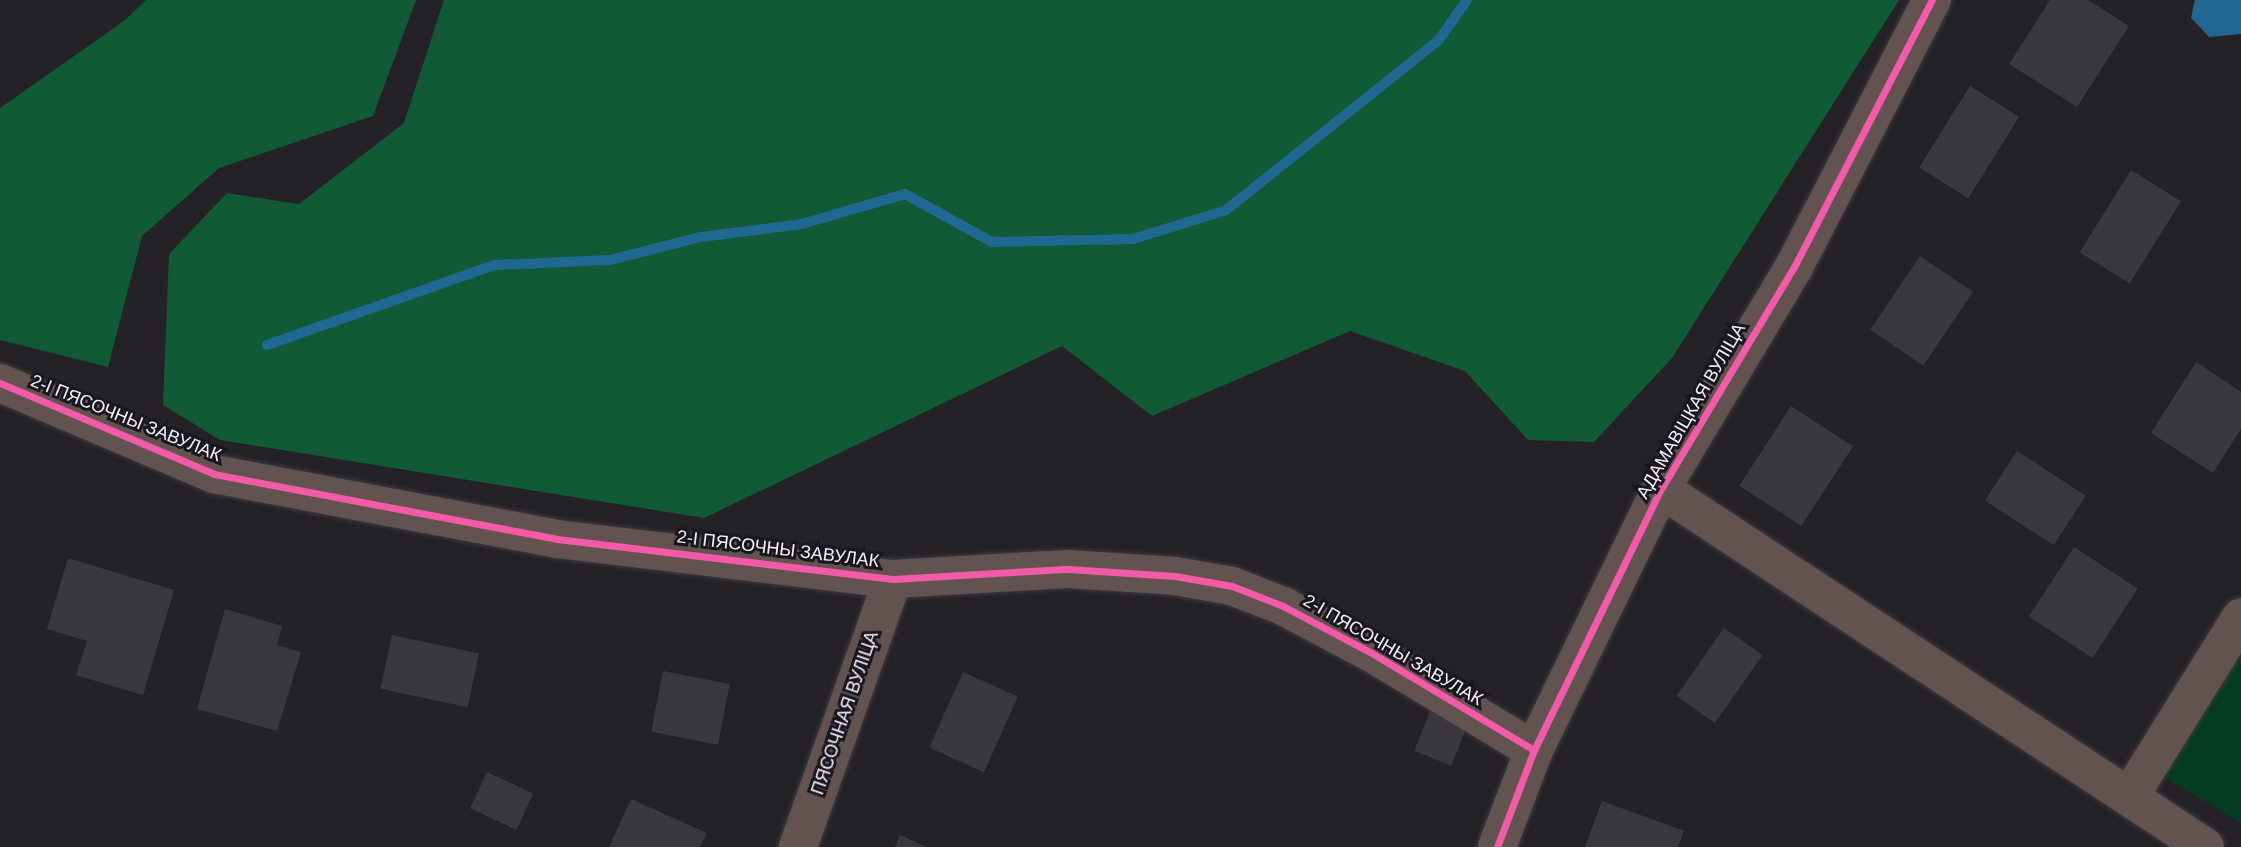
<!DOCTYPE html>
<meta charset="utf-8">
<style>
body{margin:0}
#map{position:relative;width:2241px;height:847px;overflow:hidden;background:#242127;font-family:Arial,sans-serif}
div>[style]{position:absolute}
.green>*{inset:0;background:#053b22}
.forest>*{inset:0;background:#115a36}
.water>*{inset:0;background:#206892}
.stream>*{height:10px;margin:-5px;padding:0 5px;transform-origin:5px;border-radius:5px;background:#206892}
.building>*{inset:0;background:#3b383d;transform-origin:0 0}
.roads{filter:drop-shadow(0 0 2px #3d3b3f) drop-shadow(0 0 2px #3d3b3f)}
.minor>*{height:38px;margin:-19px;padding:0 19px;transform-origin:19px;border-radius:19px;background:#635350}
.cycleway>*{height:7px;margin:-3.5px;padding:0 3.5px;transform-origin:3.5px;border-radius:3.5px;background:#f35aa7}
span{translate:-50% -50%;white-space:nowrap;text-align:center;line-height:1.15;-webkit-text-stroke:6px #19161f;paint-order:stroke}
.street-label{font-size:18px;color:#f3f1f8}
</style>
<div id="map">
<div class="green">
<i style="clip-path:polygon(2241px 651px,2241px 823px,2162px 776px)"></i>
</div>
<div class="forest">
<i style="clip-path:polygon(146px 0,416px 0,373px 116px,219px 168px,142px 236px,108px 367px,0 340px,0 108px,124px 21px)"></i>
<i style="clip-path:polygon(444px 0,1899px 0,1672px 358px,1594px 442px,1528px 440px,1465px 371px,1350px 331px,1152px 416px,1062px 346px,704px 518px,220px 440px,163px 405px,169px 254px,227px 193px,299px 204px,404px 123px)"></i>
</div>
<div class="water">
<i style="clip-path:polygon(2195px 0,2241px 0,2241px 34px,2209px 37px,2191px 18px)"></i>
</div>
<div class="stream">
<i style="left:267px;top:345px;width:241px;rotate:-19.4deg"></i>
<i style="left:494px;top:265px;width:116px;rotate:-2.5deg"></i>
<i style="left:610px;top:260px;width:94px;rotate:-14.2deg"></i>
<i style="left:701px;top:237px;width:102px;rotate:-7.3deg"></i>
<i style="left:802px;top:224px;width:107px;rotate:-16.2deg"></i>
<i style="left:905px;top:194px;width:99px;rotate:28.9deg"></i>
<i style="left:992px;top:242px;width:141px;rotate:-1.2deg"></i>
<i style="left:1133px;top:239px;width:97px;rotate:-17.3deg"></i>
<i style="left:1226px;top:210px;width:271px;rotate:-38.6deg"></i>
<i style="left:1438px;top:41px;width:50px;rotate:-54.7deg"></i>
</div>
<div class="building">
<i style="clip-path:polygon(2050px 0,2088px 0,2129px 26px,2077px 107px,2009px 64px)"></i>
<i style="left:1970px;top:86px;width:58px;height:96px;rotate:32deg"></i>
<i style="left:2131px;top:170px;width:59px;height:97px;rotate:32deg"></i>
<i style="left:1920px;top:256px;width:64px;height:89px;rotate:34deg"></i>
<i style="clip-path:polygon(2196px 362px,2241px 392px,2241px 429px,2213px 473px,2151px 433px)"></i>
<i style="left:1791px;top:406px;width:74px;height:95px;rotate:33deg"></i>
<i style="left:2017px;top:451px;width:82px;height:59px;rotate:33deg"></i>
<i style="left:2074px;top:547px;width:76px;height:83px;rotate:33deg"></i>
<i style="clip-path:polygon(68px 558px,174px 590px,143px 695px,76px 675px,87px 641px,47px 629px)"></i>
<i style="clip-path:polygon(225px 609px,282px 626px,277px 645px,301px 652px,277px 731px,197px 709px)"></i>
<i style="left:1724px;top:628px;width:47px;height:83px;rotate:35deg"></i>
<i style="left:392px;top:635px;width:89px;height:55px;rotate:12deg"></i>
<i style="left:663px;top:671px;width:68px;height:62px;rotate:11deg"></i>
<i style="left:963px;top:672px;width:60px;height:83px;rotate:24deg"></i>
<i style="left:1431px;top:709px;width:40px;height:45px;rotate:22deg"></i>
<i style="left:487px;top:772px;width:51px;height:40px;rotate:25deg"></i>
<i style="clip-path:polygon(631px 799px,707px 833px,700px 847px,609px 847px)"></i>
<i style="clip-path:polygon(1602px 801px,1684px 831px,1678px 847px,1585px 847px)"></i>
<i style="clip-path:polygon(900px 835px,927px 847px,895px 847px)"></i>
</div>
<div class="roads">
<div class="minor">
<i style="left:0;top:383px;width:233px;rotate:23deg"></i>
<i style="left:214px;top:474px;width:349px;rotate:10.7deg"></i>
<i style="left:557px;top:539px;width:338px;rotate:6.8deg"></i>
<i style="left:893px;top:579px;width:175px;rotate:-3.3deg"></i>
<i style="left:1068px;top:569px;width:107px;rotate:3.7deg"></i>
<i style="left:1175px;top:576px;width:58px;rotate:10deg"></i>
<i style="left:1232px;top:586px;width:55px;rotate:21.4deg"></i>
<i style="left:1283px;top:606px;width:98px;rotate:27.9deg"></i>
<i style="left:1370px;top:652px;width:191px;rotate:30.9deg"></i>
<i style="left:1661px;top:489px;width:651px;rotate:33.35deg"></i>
<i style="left:2131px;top:794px;width:208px;rotate:-58.1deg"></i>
<i style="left:798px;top:847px;width:284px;rotate:-70.5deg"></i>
<i style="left:1497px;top:847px;width:104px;rotate:-69.1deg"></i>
<i style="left:1534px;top:750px;width:290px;rotate:-64.1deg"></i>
<i style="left:1661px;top:489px;width:259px;rotate:-59.1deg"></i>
<i style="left:1794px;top:267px;width:301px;rotate:-62.7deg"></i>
</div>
</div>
<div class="cycleway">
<i style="left:0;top:383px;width:233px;rotate:23deg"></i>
<i style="left:214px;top:474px;width:349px;rotate:10.7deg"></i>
<i style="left:557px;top:539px;width:338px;rotate:6.8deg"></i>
<i style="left:893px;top:579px;width:175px;rotate:-3.3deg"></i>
<i style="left:1068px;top:569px;width:107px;rotate:3.7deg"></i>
<i style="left:1175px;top:576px;width:58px;rotate:10deg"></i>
<i style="left:1232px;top:586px;width:55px;rotate:21.4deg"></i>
<i style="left:1283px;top:606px;width:98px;rotate:27.9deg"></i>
<i style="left:1370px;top:652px;width:191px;rotate:30.9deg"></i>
<i style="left:1497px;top:847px;width:104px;rotate:-69.1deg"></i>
<i style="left:1534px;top:750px;width:290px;rotate:-64.1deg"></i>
<i style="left:1661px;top:489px;width:259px;rotate:-59.1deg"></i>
<i style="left:1794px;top:267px;width:301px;rotate:-62.7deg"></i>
</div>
<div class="street-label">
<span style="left:1691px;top:411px;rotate:-60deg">АДАМАВІЦКАЯ ВУЛІЦА</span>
<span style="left:126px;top:418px;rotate:22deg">2-І ПЯСОЧНЫ ЗАВУЛАК</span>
<span style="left:778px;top:549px;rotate:7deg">2-І ПЯСОЧНЫ ЗАВУЛАК</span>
<span style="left:1393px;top:650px;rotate:30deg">2-І ПЯСОЧНЫ ЗАВУЛАК</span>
<span style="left:845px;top:713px;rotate:-71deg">ПЯСОЧНАЯ ВУЛІЦА</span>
</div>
</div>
